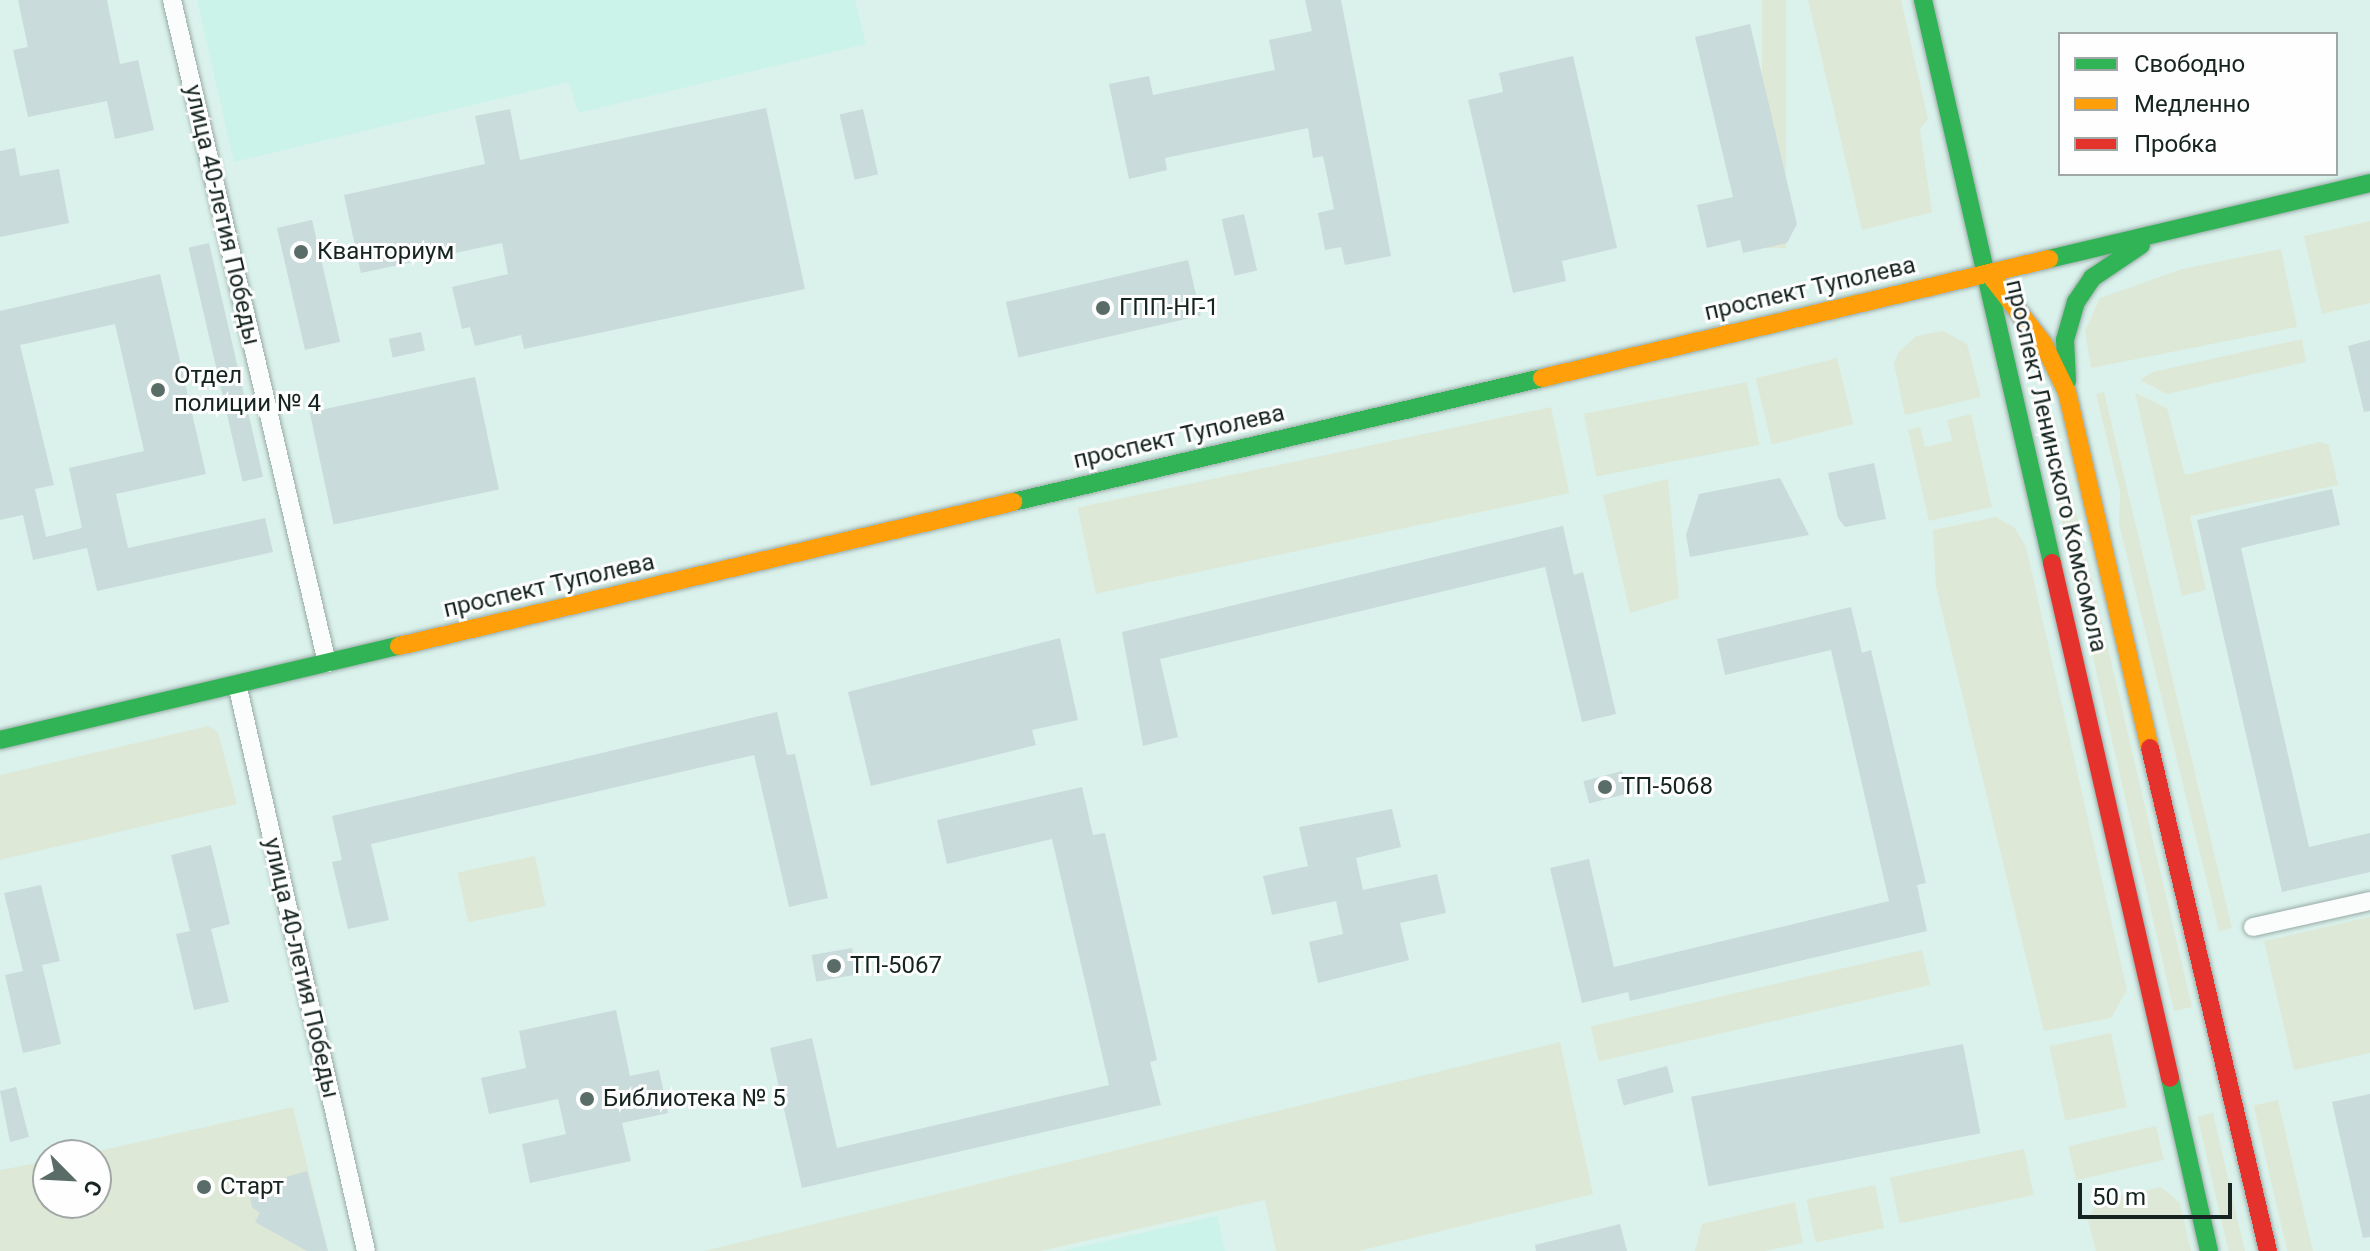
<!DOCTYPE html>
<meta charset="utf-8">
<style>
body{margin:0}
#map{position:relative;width:2370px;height:1251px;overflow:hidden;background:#dbf2ec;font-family:Roboto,sans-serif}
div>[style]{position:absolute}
.built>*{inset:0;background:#ccf3e9}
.green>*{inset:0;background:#dde8d7;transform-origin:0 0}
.building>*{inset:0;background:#c9dbda;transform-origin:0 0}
.roads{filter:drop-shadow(0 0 2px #99aaa6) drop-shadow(0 0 2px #99aaa6)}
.street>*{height:18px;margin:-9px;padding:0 9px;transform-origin:9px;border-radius:9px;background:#fafdfc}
.fast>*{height:18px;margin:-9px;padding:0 9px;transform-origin:9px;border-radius:9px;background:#30b455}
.slow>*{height:18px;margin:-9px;padding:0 9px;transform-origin:9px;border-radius:9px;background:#ff9f0a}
.jam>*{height:18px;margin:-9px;padding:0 9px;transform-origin:9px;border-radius:9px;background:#e5322d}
.dots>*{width:22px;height:22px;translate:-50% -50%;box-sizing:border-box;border:4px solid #fefefe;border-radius:50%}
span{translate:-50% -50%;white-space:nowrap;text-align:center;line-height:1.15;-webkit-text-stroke:6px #fefefe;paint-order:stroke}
.street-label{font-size:24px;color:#152420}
.poi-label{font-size:24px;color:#152420}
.left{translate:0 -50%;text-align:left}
.legend{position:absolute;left:2058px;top:32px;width:280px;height:144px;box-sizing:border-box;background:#fefefe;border:2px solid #a1a7a5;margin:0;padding:10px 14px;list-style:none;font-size:24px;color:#152420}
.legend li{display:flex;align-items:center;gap:16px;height:40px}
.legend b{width:40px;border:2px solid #a1a7a5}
.north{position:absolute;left:32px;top:1139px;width:80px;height:80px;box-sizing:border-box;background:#fefefe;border:2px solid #a1a7a5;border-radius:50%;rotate:114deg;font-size:22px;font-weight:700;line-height:32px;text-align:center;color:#152420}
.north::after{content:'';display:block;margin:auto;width:28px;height:36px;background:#5a6c67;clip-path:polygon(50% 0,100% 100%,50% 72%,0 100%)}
.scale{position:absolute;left:2078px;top:1183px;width:154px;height:36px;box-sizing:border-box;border:4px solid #152420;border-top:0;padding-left:10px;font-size:24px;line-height:28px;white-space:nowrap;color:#152420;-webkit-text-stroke:6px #fefefe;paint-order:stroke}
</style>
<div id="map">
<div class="built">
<i style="clip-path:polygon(197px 0,855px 0,866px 44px,578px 113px,569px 82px,234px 162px)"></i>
<i style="clip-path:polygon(1217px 1216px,1225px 1251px,1062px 1251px)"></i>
</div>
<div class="green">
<i style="left:1762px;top:0;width:24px;height:248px"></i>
<i style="clip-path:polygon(1808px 0,1901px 0,1928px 119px,1920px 129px,1932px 212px,1862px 230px)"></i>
<i style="clip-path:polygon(2370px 221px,2370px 303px,2322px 314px,2304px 236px)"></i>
<i style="clip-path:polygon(2281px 249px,2297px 327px,2091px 368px,2085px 330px,2100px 298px,2182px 269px)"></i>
<i style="clip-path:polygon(1943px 331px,1967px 344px,1981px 397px,1905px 415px,1894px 364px,1899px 352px,1916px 336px)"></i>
<i style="clip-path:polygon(2302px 339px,2306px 362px,2167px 394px,2140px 380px,2152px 372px)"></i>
<i style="left:1837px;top:358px;width:68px;height:84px;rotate:76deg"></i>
<i style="left:1747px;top:382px;width:64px;height:166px;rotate:79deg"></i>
<i style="clip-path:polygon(2104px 392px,2232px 928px,2219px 931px,2119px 524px,2120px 492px,2096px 394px)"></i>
<i style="clip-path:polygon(2135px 393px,2167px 408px,2185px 475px,2320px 442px,2329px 445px,2338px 485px,2190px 516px,2206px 590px,2182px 596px)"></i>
<i style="clip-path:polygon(2043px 405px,2053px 413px,2192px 1007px,2174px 1011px,2038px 417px)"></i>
<i style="left:1551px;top:407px;width:88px;height:484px;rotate:78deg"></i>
<i style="clip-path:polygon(1971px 414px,1992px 507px,1929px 521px,1908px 430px,1920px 427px,1925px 447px,1952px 441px,1947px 420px)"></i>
<i style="clip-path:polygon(1668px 479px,1679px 598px,1630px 613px,1603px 495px)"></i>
<i style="clip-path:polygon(1996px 517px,2015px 528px,2026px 547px,2127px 990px,2111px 1018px,2044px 1031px,1936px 587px,1933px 530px)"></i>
<i style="clip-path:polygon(208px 726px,218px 732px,237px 804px,0 860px,0 775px)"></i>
<i style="left:535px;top:856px;width:51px;height:79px;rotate:78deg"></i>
<i style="clip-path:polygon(2370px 917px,2370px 1053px,2294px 1070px,2264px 941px)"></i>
<i style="left:1922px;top:950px;width:36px;height:340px;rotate:77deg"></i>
<i style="left:2111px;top:1033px;width:76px;height:63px;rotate:78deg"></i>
<i style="clip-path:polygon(1560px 1042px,1593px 1194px,1359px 1251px,1276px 1251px,1265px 1200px,1041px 1251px,704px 1251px)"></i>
<i style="left:2278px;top:1100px;width:155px;height:25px;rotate:77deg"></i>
<i style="clip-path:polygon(293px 1107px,328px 1251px,0 1251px,0 1170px,48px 1161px,48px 1203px,96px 1203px,96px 1155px,81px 1155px)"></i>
<i style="left:2213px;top:1113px;width:142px;height:16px;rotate:77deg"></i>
<i style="left:2156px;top:1126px;width:35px;height:90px;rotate:77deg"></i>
<i style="left:2024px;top:1149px;width:47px;height:137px;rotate:78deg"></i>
<i style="left:1875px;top:1185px;width:44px;height:70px;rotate:78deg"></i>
<i style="clip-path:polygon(2161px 1187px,2180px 1203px,2191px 1251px,2096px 1251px,2088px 1220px,2097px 1202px)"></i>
<i style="clip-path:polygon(1795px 1202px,1803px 1243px,1765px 1251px,1695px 1251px,1702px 1224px)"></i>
</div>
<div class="building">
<i style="clip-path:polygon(18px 0,107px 0,120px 64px,138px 60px,154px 130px,115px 139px,107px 101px,28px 117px,13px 50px,28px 47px)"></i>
<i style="clip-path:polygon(1305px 0,1341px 0,1391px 256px,1345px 265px,1341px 247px,1325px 250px,1318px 213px,1334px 209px,1323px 156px,1313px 158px,1308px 128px,1165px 158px,1167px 170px,1129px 179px,1109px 84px,1149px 76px,1153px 95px,1275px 70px,1269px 40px,1312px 31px)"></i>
<i style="clip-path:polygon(1750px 24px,1797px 224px,1787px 243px,1743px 253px,1740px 240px,1707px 248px,1697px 205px,1733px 197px,1695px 37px)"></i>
<i style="clip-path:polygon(1573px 56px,1617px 248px,1562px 261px,1566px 281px,1513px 293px,1468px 100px,1503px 92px,1499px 73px)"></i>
<i style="clip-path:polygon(766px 108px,805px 289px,524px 349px,521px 335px,475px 346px,470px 327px,462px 329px,452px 287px,508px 274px,502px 243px,361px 273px,344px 195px,485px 164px,475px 116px,510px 109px,520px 160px)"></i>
<i style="left:863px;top:109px;width:67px;height:24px;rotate:77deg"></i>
<i style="clip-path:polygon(15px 148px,20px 176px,59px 169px,69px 223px,0 237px,0 151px)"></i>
<i style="left:1244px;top:214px;width:58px;height:23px;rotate:77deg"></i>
<i style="left:312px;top:220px;width:125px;height:36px;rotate:77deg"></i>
<i style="left:209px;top:243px;width:240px;height:21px;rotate:77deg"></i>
<i style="left:1188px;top:260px;width:57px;height:187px;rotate:77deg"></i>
<i style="clip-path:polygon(evenodd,160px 274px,206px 474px,116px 494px,128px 548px,265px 518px,273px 552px,97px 591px,87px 548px,33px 560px,23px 515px,0 520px,0 311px,160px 274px,115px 324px,144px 451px,69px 468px,82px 528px,46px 537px,35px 489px,54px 485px,20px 345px,115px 324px)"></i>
<i style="left:421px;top:332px;width:19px;height:33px;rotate:78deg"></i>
<i style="clip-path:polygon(2370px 340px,2370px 411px,2364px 412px,2348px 346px)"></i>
<i style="left:475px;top:377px;width:115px;height:169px;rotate:78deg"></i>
<i style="clip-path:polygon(1874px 463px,1886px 519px,1845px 527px,1838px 518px,1828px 473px)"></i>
<i style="clip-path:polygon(1780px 478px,1809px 535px,1690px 557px,1686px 535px,1699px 494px)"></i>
<i style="clip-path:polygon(2332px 489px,2340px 525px,2241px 548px,2309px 847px,2370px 833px,2370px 872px,2282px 892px,2197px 520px)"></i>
<i style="clip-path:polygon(1563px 526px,1574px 575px,1583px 572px,1616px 714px,1582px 722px,1545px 567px,1160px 659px,1178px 737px,1143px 746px,1122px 632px)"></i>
<i style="clip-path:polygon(1851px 607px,1862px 653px,1871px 650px,1926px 883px,1917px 885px,1927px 931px,1630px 1001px,1628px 992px,1582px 1003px,1550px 868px,1589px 859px,1614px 967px,1889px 901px,1831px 650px,1725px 675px,1717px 639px)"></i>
<i style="clip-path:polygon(1060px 638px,1078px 720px,1032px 730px,1036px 745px,871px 786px,848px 692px)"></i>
<i style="clip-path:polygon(777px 712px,787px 755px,795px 754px,828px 898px,789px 907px,754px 755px,371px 844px,389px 920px,348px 929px,332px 862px,342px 860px,332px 816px)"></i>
<i style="left:1622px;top:771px;width:23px;height:40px;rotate:75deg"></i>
<i style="clip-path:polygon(1082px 787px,1093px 835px,1105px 833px,1157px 1060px,1150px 1062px,1161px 1105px,802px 1188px,770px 1048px,812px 1038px,837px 1148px,1109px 1085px,1052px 839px,947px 864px,937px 820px)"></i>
<i style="clip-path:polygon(1392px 809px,1401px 847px,1356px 858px,1363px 890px,1437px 874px,1446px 913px,1400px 923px,1409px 960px,1318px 983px,1309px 942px,1343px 934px,1336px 901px,1272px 915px,1263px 876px,1308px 866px,1299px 827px)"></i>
<i style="clip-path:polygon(211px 845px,230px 924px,211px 929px,229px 1002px,194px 1010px,176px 934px,190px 931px,171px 855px)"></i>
<i style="clip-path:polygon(41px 885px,60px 961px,42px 965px,61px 1044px,23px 1053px,5px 975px,23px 971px,4px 893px)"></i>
<i style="left:852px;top:948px;width:27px;height:41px;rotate:80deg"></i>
<i style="clip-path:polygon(616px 1010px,630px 1076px,659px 1070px,668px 1113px,622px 1123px,631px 1161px,530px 1183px,522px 1144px,566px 1134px,558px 1099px,489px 1114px,481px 1078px,526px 1068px,519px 1031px)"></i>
<i style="left:1963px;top:1044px;width:91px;height:277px;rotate:79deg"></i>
<i style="left:1667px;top:1066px;width:27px;height:52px;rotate:75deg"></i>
<i style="clip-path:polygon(16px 1087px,29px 1137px,10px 1142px,0 1091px)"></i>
<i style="clip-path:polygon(2370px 1094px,2370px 1237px,2363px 1238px,2332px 1102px)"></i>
<i style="clip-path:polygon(307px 1171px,328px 1251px,307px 1251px,255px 1222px,260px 1213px,252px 1207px,248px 1188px)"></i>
<i style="clip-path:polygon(1620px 1224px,1627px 1251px,1536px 1251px,1535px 1245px)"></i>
</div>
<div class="roads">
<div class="street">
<i style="left:172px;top:0;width:681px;rotate:76.84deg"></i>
<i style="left:237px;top:684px;width:581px;rotate:77.18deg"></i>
<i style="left:2253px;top:927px;width:120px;rotate:-12.5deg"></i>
</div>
<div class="fast">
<i style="left:1923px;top:0;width:578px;rotate:77.09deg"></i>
<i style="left:2049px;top:259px;width:330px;rotate:-13.3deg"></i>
<i style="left:2067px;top:381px;width:41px;rotate:-92.8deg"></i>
<i style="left:2065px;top:340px;width:40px;rotate:-74deg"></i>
<i style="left:2076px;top:302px;width:29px;rotate:-56deg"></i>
<i style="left:2092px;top:278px;width:59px;rotate:-34deg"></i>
<i style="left:1013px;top:502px;width:543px;rotate:-13.19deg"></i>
<i style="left:0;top:740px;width:410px;rotate:-13.3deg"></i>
<i style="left:2170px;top:1078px;width:177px;rotate:77.3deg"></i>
</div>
<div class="slow">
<i style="left:1990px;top:275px;width:86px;rotate:52.1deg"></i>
<i style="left:2043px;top:343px;width:55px;rotate:63.9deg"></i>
<i style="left:2067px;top:392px;width:366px;rotate:76.9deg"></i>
<i style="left:1542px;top:378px;width:521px;rotate:-13.21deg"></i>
<i style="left:399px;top:646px;width:631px;rotate:-13.2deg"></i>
</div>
<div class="jam">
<i style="left:2052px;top:563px;width:528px;rotate:77.09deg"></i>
<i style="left:2150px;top:748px;width:517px;rotate:76.8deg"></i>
</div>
</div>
<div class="dots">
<i style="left:301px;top:252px;background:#5a6c67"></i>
<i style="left:1103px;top:308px;background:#5a6c67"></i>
<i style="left:158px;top:390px;background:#5a6c67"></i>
<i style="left:1605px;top:787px;background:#5a6c67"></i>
<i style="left:834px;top:966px;background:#5a6c67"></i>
<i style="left:587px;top:1099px;background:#5a6c67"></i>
<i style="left:204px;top:1187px;background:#5a6c67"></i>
</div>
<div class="street-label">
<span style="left:222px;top:215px;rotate:77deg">улица 40-летия Победы</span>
<span style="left:1810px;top:289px;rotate:-13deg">проспект Туполева</span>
<span style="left:1179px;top:437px;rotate:-13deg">проспект Туполева</span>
<span style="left:2056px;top:466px;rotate:77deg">проспект Ленинского Комсомола</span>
<span style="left:549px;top:586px;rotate:-13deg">проспект Туполева</span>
<span style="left:301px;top:968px;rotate:77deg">улица 40-летия Победы</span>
</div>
<div class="poi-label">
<span class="left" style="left:317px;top:252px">Кванториум</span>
<span class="left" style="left:1119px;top:308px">ГПП-НГ-1</span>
<span class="left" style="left:174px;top:390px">Отдел<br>полиции № 4</span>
<span class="left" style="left:1621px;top:787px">ТП-5068</span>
<span class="left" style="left:850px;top:966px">ТП-5067</span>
<span class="left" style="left:603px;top:1099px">Библиотека № 5</span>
<span class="left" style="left:220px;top:1187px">Старт</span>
</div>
<ul class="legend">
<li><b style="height:10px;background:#30b455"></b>Свободно</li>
<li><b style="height:10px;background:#ff9f0a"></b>Медленно</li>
<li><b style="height:10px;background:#e5322d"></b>Пробка</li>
</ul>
<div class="north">С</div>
<div class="scale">50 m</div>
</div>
